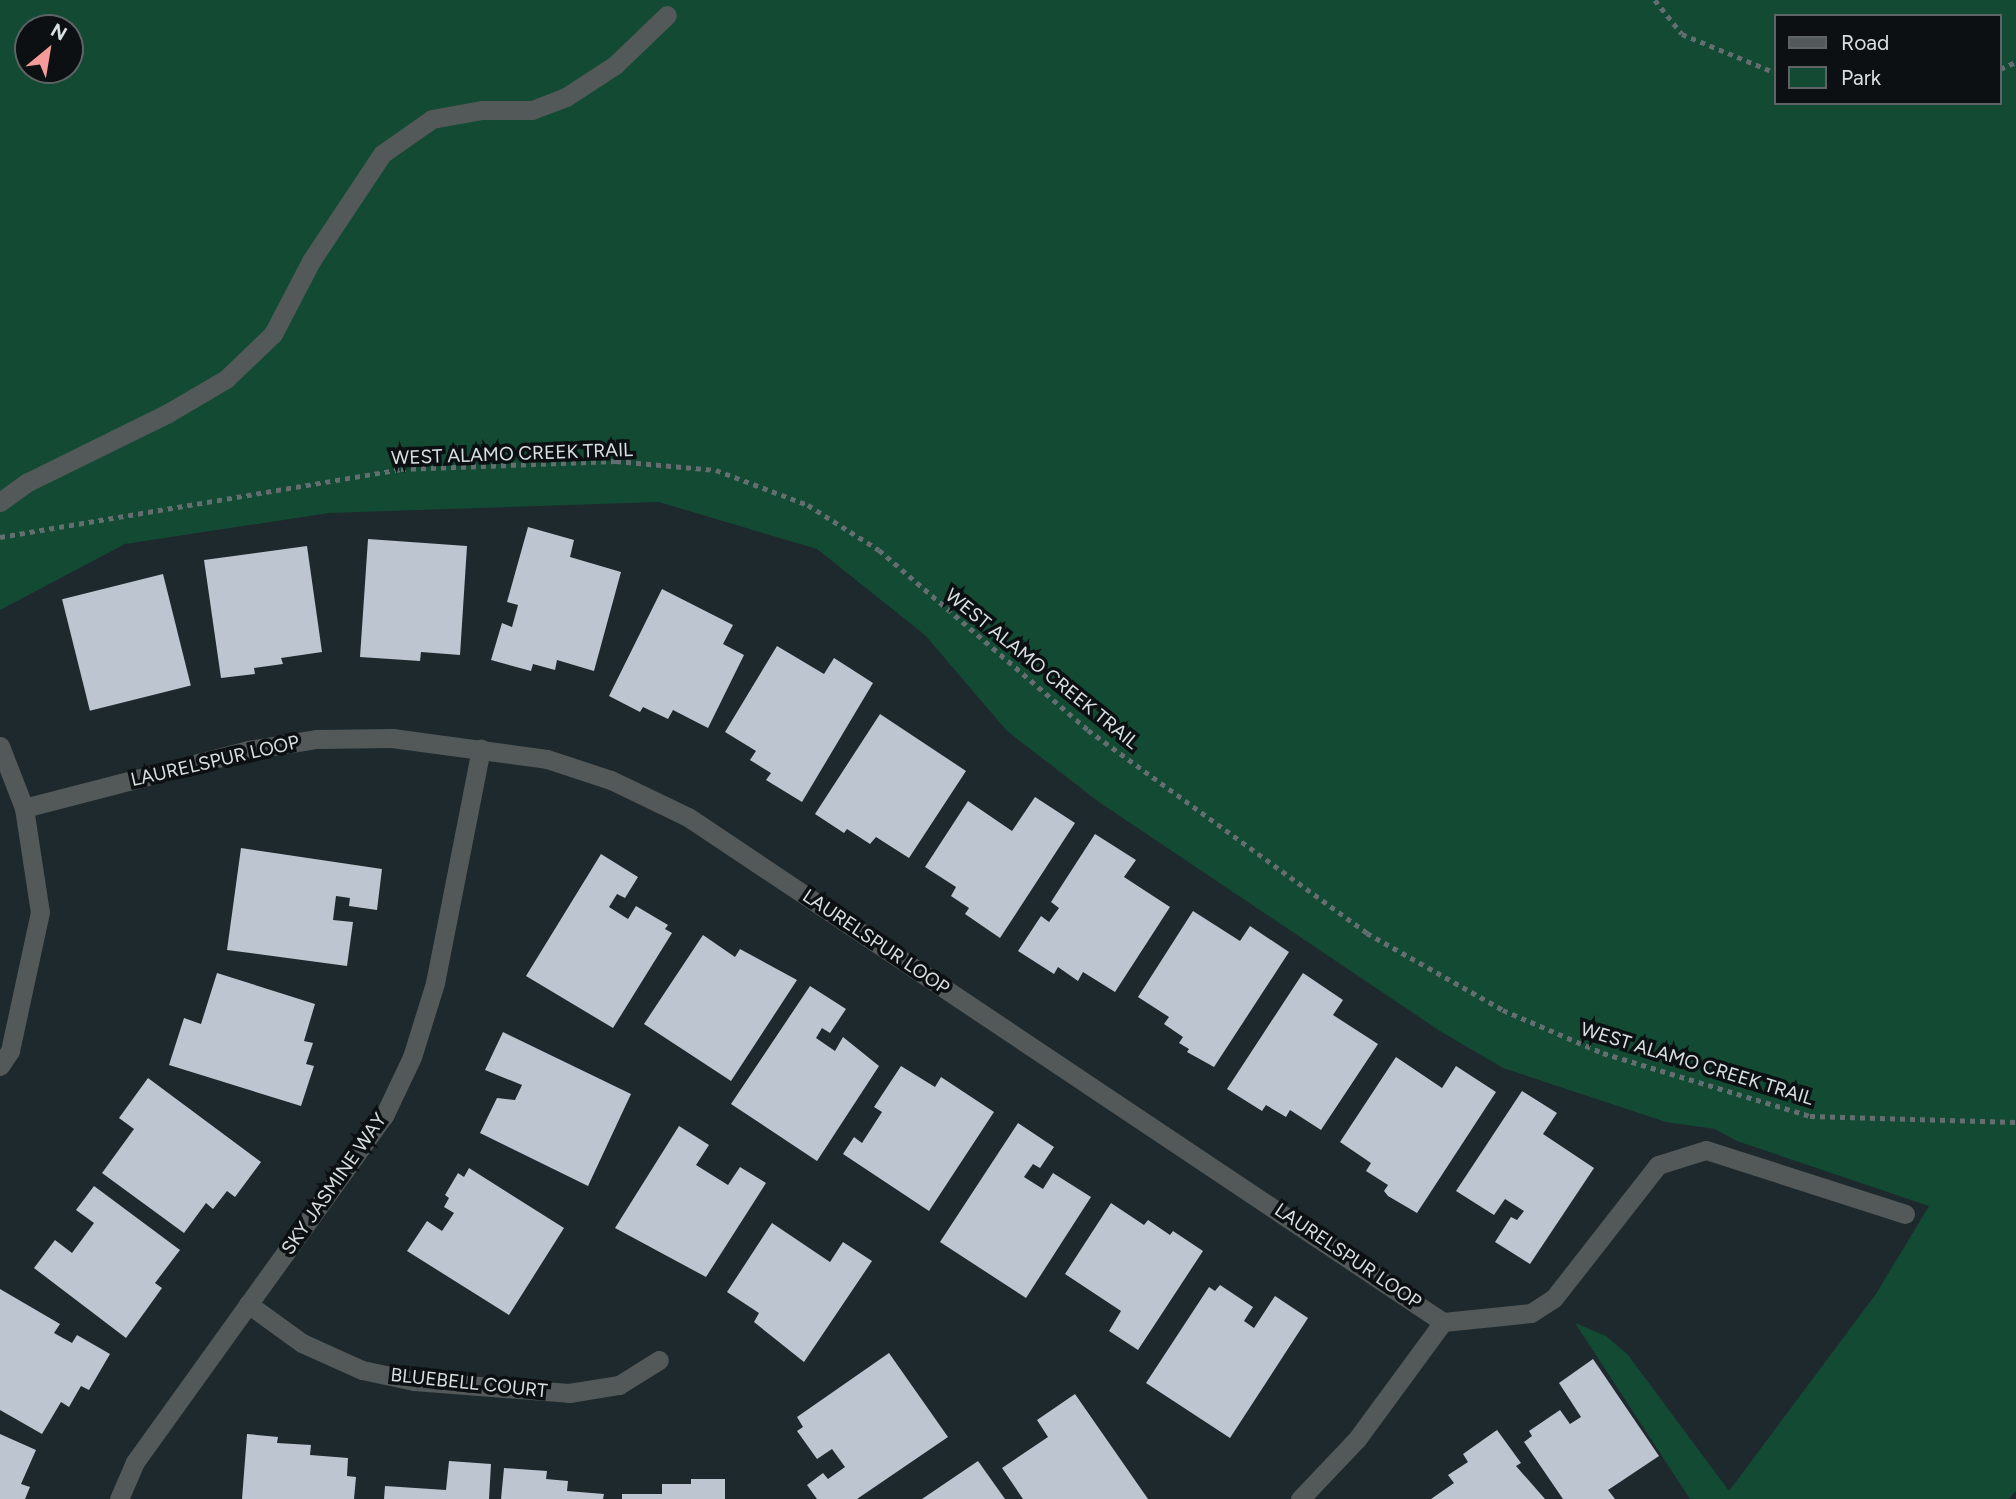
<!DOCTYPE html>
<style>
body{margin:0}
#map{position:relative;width:2016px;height:1499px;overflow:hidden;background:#1e292d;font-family:Figtree,sans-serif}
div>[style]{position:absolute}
.green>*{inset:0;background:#134a33}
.building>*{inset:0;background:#bdc5d0;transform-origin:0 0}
.path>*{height:4.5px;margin-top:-2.25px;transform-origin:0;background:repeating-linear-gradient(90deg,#646e71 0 5px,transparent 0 10px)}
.service>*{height:19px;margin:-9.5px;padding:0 9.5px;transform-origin:9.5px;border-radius:9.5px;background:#535958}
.minor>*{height:19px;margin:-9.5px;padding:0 9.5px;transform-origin:9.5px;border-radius:9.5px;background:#535958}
span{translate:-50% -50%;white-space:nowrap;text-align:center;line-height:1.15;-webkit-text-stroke:7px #0c1012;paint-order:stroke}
.street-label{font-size:19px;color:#d9e0e2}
.legend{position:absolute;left:1774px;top:14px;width:228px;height:91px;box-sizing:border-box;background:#0c1012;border:2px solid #5e6365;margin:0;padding:9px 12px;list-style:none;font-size:21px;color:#d9e0e2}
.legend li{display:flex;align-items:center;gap:14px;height:35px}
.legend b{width:35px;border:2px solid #5e6365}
.north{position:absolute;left:14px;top:14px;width:70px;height:70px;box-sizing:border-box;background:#0c1012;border:2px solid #5e6365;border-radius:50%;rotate:30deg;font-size:19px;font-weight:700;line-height:28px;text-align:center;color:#d9e0e2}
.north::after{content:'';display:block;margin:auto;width:24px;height:32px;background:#f59b9a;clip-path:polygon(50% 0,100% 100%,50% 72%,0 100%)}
</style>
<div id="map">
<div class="green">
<i style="clip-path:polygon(evenodd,0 0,2016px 0,2016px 1491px,2009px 1499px,1690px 1499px,1575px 1323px,1606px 1336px,1628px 1355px,1729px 1491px,1876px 1294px,1929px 1206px,1737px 1141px,1715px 1129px,1666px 1122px,1503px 1068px,1440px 1031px,1099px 802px,1007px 731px,925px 635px,817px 549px,659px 502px,329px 513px,125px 544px,0 610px,0 0,1776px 16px,2000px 16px,2000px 103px,1776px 103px,1776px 16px,0 0,28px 28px,70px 28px,70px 70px,28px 70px,28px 28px)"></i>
</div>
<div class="building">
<i style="clip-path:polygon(528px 527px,574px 540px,570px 557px,621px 572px,594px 671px,557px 660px,555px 670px,533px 664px,531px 671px,491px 660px,502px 623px,512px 627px,518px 605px,507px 602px)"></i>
<i style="clip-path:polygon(368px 539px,467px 546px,460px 655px,421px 652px,420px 661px,360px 657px)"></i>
<i style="clip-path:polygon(307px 546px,322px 652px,281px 658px,283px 664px,254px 668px,255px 674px,221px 678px,204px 560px)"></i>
<i style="left:163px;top:574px;width:115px;height:104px;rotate:76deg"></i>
<i style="clip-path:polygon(662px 589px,733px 625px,723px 644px,744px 655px,708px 728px,673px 710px,668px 719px,643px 707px,640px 712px,609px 696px)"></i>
<i style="clip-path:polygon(777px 646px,824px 674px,834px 658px,873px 683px,802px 802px,766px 780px,771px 773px,750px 760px,756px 751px,725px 732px)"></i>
<i style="clip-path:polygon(880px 714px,966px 771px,909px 858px,876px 837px,870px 844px,847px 829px,844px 833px,815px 814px)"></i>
<i style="clip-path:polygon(1035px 797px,1075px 823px,1000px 938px,965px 914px,969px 908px,951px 896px,956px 887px,925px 867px,968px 801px,1012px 831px)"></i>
<i style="clip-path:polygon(1095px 834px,1136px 860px,1124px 877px,1170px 907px,1115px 992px,1083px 972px,1078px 981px,1058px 967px,1054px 974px,1018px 951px,1041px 916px,1049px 922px,1059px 908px,1051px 902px)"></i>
<i style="clip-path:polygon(241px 848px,382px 869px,377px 910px,349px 906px,350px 898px,336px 896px,333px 920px,353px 922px,347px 966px,227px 950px)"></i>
<i style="clip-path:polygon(601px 854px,638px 877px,625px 898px,617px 894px,609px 907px,628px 919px,636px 906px,668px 925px,665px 929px,672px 933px,613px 1028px,526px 976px)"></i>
<i style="clip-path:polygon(1193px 911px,1240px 941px,1250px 926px,1289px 952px,1214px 1067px,1187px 1052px,1189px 1049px,1179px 1043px,1183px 1037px,1164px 1024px,1169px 1017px,1138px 997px)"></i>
<i style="clip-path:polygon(703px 935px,735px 957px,740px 949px,797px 980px,731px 1081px,644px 1024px)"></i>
<i style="clip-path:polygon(217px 973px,315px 1004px,304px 1041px,313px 1043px,306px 1064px,314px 1066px,301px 1106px,169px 1065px,184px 1018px,201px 1024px)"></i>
<i style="clip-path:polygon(1303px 973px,1343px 1000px,1333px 1015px,1378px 1044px,1321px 1130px,1290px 1110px,1286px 1117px,1266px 1105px,1262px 1111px,1227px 1089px)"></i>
<i style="clip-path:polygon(810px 986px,846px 1009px,830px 1033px,822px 1028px,816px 1038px,835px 1051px,843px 1037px,879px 1066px,817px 1161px,731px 1104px)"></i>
<i style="clip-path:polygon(503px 1032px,631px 1094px,588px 1186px,480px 1133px,497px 1098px,515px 1100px,522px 1085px,485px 1070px)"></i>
<i style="clip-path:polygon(1396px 1057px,1442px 1088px,1456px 1066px,1496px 1092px,1417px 1213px,1388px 1196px,1384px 1191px,1388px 1185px,1366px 1171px,1371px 1163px,1340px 1142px)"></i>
<i style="clip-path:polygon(901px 1066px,935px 1087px,941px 1077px,994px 1112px,929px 1211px,843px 1154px,854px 1137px,862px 1143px,882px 1112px,874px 1107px)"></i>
<i style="clip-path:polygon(148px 1078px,261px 1162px,235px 1197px,227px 1191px,213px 1209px,206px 1203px,184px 1233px,102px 1173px,134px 1129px,119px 1118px)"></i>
<i style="clip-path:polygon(1522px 1091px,1557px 1113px,1543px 1134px,1594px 1168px,1530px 1264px,1495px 1242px,1511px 1217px,1517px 1220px,1524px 1211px,1505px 1199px,1494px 1215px,1456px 1191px)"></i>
<i style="clip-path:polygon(1018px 1123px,1054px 1147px,1040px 1168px,1033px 1164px,1024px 1177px,1043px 1189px,1053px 1173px,1091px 1197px,1026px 1298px,940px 1242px)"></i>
<i style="clip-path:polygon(679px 1126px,709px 1145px,696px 1165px,728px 1185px,740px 1167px,766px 1183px,706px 1277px,615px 1228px)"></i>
<i style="clip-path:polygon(469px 1168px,564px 1228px,509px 1315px,407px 1251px,427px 1221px,442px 1231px,454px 1213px,444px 1207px,449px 1198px,445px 1195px,458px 1173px,464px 1177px)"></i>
<i style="clip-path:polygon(94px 1186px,180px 1250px,155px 1283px,162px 1288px,126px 1338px,34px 1268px,55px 1240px,72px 1253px,94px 1223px,76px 1210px)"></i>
<i style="clip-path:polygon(1111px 1203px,1144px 1225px,1148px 1220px,1170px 1235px,1173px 1231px,1203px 1251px,1138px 1350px,1109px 1331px,1121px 1311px,1065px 1274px)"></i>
<i style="clip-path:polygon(772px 1223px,830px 1262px,843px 1242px,872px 1261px,804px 1362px,754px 1322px,759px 1313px,727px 1292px)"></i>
<i style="clip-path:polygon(1220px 1285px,1253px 1307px,1244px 1321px,1254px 1328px,1275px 1296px,1308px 1318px,1230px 1438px,1146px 1383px,1209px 1287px,1215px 1291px)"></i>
<i style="clip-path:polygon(0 1289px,60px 1324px,54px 1333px,72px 1343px,77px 1335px,110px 1354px,89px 1390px,81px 1386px,69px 1407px,61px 1402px,42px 1434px,0 1410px)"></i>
<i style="clip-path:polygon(889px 1353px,948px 1437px,857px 1499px,817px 1499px,807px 1485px,823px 1473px,828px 1479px,845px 1467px,832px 1449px,817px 1459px,797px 1431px,803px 1427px,797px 1417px)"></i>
<i style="clip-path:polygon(1593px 1359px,1659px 1456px,1608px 1490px,1615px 1499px,1563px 1499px,1524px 1442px,1532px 1436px,1529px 1431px,1560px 1410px,1570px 1424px,1581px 1417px,1559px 1383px)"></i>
<i style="clip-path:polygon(1075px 1394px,1148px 1499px,1023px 1499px,1002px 1468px,1048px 1437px,1037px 1420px)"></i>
<i style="clip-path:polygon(1497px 1430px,1521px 1463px,1516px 1466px,1545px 1499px,1431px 1499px,1454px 1483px,1448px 1475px,1468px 1462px,1463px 1454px)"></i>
<i style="clip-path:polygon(0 1434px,36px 1450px,21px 1484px,30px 1487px,25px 1499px,0 1499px)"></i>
<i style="clip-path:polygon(247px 1434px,278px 1437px,277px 1443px,311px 1445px,310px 1455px,348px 1458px,347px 1476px,356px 1477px,354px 1499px,242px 1499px)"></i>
<i style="clip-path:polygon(449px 1461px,491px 1464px,489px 1499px,384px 1499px,385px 1486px,446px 1490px)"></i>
<i style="clip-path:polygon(978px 1461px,1005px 1499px,922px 1499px)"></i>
<i style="clip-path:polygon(504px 1468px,547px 1471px,546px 1479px,568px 1481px,567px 1491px,604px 1494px,603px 1499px,501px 1499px)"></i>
<i style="clip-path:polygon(691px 1479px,725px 1479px,725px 1499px,622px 1499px,622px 1494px,662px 1494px,662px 1484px,691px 1484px)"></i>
</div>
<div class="path">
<i style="left:1655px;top:0;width:43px;rotate:51.5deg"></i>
<i style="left:1682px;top:34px;width:102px;rotate:22.5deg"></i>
<i style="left:2000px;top:69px;width:17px;rotate:-24deg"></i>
<i style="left:0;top:537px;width:407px;rotate:-9.6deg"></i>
<i style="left:401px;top:469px;width:215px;rotate:-2.1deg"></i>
<i style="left:616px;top:461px;width:100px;rotate:5.1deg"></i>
<i style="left:716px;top:470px;width:98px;rotate:20.8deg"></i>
<i style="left:808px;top:505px;width:84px;rotate:32.4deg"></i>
<i style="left:879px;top:550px;width:276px;rotate:40.7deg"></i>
<i style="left:1088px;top:730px;width:345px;rotate:36deg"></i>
<i style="left:1367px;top:933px;width:156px;rotate:29.5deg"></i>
<i style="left:1503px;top:1010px;width:109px;rotate:23.3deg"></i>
<i style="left:1603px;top:1053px;width:216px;rotate:16.9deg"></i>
<i style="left:1810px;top:1116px;width:206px;rotate:1.7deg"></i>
</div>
<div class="service">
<i style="left:0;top:502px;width:34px;rotate:-36deg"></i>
<i style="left:28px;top:482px;width:156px;rotate:-26.2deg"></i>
<i style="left:168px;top:413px;width:67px;rotate:-30.4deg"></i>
<i style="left:226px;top:379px;width:65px;rotate:-43.8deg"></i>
<i style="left:273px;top:334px;width:82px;rotate:-62.5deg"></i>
<i style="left:311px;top:261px;width:128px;rotate:-56.4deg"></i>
<i style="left:382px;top:154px;width:61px;rotate:-35deg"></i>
<i style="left:432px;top:119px;width:51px;rotate:-10.2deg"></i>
<i style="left:482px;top:110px;width:50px"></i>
<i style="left:532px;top:110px;width:36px;rotate:-21deg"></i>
<i style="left:566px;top:97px;width:59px;rotate:-33.1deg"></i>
<i style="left:615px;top:65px;width:72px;rotate:-43.9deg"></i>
<i style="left:1443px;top:1322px;width:88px;rotate:-5.8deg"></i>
<i style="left:1531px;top:1313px;width:27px;rotate:-33deg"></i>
<i style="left:1554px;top:1298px;width:169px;rotate:-52deg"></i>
<i style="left:1658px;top:1165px;width:50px;rotate:-17.4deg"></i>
<i style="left:1706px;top:1150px;width:209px;rotate:17.8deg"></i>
</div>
<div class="minor">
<i style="left:0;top:746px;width:66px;rotate:68.8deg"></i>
<i style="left:24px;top:808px;width:105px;rotate:81.3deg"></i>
<i style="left:40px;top:912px;width:142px;rotate:102.2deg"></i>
<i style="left:10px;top:1051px;width:18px;rotate:124deg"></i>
<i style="left:24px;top:808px;width:231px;rotate:-14.5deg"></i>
<i style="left:248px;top:750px;width:70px;rotate:-9.1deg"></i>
<i style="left:317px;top:739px;width:75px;rotate:-0.8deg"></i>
<i style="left:392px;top:738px;width:156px;rotate:7.7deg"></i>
<i style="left:547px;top:759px;width:67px;rotate:18.2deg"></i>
<i style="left:611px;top:780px;width:85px;rotate:25.7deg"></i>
<i style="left:688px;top:817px;width:908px;rotate:33.78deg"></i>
<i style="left:1443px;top:1322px;width:145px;rotate:126.3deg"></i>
<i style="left:1357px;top:1439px;width:83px;rotate:133.5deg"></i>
<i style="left:248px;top:1304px;width:67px;rotate:35.8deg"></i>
<i style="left:302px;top:1343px;width:66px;rotate:24.2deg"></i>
<i style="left:362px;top:1370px;width:53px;rotate:11.9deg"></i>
<i style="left:414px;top:1381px;width:155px;rotate:4.4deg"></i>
<i style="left:569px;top:1393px;width:51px;rotate:-9.1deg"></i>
<i style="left:619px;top:1385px;width:47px;rotate:-32deg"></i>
<i style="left:119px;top:1499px;width:40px;rotate:-66.6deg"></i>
<i style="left:135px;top:1462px;width:426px;rotate:-54.3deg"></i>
<i style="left:384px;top:1116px;width:65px;rotate:-64.6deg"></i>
<i style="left:412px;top:1057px;width:77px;rotate:-72.7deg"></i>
<i style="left:435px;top:983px;width:239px;rotate:-78.9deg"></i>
</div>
<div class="street-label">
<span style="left:512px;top:454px;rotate:-2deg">WEST ALAMO CREEK TRAIL</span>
<span style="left:1042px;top:669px;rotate:39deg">WEST ALAMO CREEK TRAIL</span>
<span style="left:215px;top:761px;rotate:-13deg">LAURELSPUR LOOP</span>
<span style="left:876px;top:942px;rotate:34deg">LAURELSPUR LOOP</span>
<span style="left:1697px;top:1064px;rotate:17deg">WEST ALAMO CREEK TRAIL</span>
<span style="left:334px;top:1184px;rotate:-55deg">SKY JASMINE WAY</span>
<span style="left:1348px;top:1256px;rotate:34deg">LAURELSPUR LOOP</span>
<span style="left:469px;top:1383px;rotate:6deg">BLUEBELL COURT</span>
</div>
<ul class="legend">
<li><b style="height:9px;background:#535958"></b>Road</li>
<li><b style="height:19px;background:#134a33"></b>Park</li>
</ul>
<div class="north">N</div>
</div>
